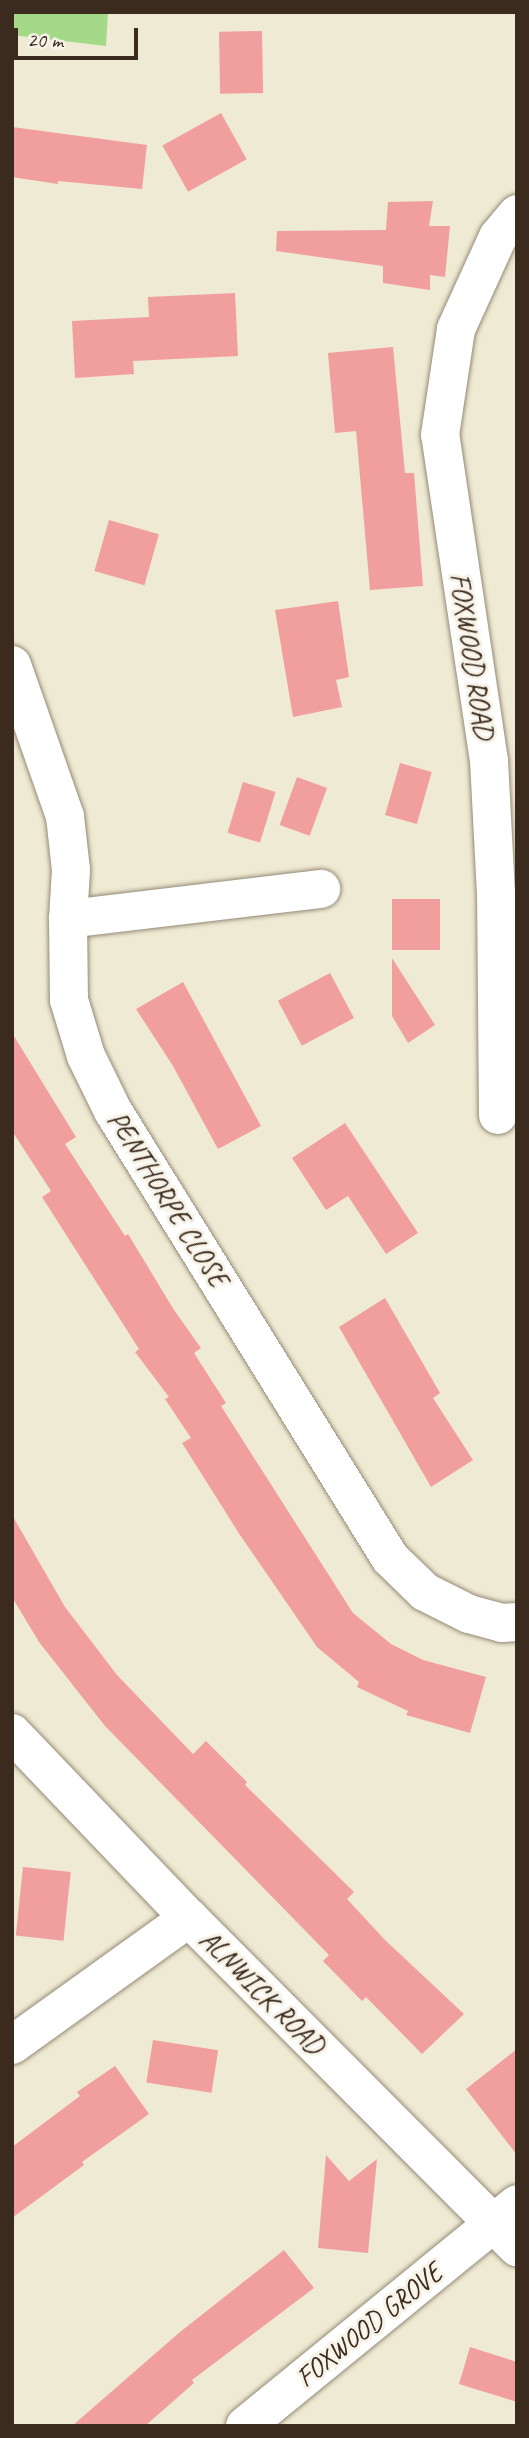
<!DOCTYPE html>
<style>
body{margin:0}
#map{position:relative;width:529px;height:2438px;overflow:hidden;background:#efead3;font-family:Caveat,sans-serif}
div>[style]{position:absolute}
.green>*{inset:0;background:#a5d98a}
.building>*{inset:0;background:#f19f9e;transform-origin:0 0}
.roads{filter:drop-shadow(0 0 2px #958a78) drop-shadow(0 0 2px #958a78)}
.street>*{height:38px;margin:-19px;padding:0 19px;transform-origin:19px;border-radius:19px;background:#fff}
span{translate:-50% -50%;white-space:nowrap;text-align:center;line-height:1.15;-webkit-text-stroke:6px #f7f3e8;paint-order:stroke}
.street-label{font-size:28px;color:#3b2a1e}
.frame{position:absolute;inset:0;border:14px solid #3b2a1e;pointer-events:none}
.scale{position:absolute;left:14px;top:28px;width:124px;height:32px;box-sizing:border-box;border:4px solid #3b2a1e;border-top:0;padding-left:9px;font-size:21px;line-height:24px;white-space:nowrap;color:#3b2a1e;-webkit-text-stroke:5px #f7f3e8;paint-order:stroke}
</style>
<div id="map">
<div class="green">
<i style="clip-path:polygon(12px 12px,108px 12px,106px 46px,12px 35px)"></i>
</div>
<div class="building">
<i style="left:262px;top:31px;width:62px;height:43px;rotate:89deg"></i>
<i style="left:221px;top:113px;width:53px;height:67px;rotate:61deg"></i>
<i style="clip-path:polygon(12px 127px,147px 145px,142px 189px,58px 181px,58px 184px,12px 177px)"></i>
<i style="clip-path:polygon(433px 201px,429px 226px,450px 226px,445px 277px,430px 275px,430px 290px,383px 283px,383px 266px,276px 251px,277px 231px,386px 230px,388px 202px)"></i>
<i style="clip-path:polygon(235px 293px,238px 356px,133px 361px,134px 374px,75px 378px,72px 321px,149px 317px,148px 297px)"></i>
<i style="clip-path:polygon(393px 347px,405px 473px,414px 473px,423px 586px,370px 590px,356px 431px,335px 433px,328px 353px)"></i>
<i style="left:109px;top:520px;width:52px;height:53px;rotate:16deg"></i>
<i style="clip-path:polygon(338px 601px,349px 677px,336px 680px,342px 707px,293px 717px,275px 610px)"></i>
<i style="left:400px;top:763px;width:33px;height:54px;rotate:16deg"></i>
<i style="left:297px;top:777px;width:32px;height:51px;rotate:20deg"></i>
<i style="left:243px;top:782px;width:34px;height:53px;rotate:17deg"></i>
<i style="left:440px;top:899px;width:51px;height:48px;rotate:90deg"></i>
<i style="clip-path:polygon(392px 958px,435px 1025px,408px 1043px,392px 1016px)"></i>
<i style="left:330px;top:973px;width:51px;height:59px;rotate:62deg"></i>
<i style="clip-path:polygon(183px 982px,261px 1126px,218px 1149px,173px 1066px,136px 1009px)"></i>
<i style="clip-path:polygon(12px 1033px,76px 1137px,65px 1144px,125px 1236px,128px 1234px,174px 1310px,201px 1348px,194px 1353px,226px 1403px,221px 1406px,353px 1613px,391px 1644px,423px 1660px,486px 1677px,470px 1733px,406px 1715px,408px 1711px,357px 1687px,359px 1682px,317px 1647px,240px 1535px,182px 1443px,191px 1438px,165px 1399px,169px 1397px,135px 1352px,139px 1349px,42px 1197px,51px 1191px,12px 1131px)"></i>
<i style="clip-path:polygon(345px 1123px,418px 1233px,386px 1254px,348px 1196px,326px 1210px,292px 1158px)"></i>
<i style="clip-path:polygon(385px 1298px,440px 1393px,433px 1398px,473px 1460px,431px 1487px,339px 1327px)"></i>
<i style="clip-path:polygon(12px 1515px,65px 1607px,117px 1675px,193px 1754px,206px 1741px,247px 1782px,245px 1785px,354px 1892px,347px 1899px,385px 1940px,464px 2014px,422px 2054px,366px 1997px,362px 2001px,323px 1961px,329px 1955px,105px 1726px,39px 1642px,12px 1597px)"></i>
<i style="left:23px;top:1867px;width:48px;height:69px;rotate:6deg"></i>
<i style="left:153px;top:2040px;width:66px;height:43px;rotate:9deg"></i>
<i style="clip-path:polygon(517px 2049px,517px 2155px,466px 2089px)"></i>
<i style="clip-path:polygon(115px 2066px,149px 2114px,82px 2162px,84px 2165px,12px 2218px,12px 2147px,80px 2096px,77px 2092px)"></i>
<i style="clip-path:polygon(326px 2155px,349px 2181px,377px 2159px,368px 2253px,318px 2248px)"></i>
<i style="clip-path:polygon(284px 2250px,314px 2288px,192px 2380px,194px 2383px,145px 2426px,72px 2426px,180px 2332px)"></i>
<i style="clip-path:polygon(470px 2347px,517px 2362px,517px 2402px,459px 2384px)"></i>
</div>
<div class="roads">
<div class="street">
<i style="left:12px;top:665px;width:160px;rotate:70.7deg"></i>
<i style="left:65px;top:816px;width:54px;rotate:83.7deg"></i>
<i style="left:71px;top:870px;width:49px;rotate:93.5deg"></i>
<i style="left:68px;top:919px;width:81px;rotate:89.3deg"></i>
<i style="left:69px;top:1000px;width:59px;rotate:73.1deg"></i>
<i style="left:86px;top:1056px;width:61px;rotate:63.9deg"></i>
<i style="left:113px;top:1111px;width:526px;rotate:58.21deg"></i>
<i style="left:390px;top:1558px;width:49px;rotate:44.2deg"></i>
<i style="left:425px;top:1592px;width:49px;rotate:26.6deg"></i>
<i style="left:469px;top:1614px;width:34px;rotate:15deg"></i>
<i style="left:502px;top:1623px;width:15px;rotate:-4deg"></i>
<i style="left:68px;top:919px;width:255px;rotate:-6.8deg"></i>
<i style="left:498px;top:1115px;width:221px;rotate:-90.5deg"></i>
<i style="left:496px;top:894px;width:133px;rotate:-93deg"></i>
<i style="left:489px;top:761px;width:330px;rotate:-98.5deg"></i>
<i style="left:440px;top:435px;width:107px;rotate:-81.4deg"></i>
<i style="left:456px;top:329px;width:101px;rotate:-65.5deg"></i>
<i style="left:498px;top:237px;width:30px;rotate:-50deg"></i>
<i style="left:12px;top:1733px;width:256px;rotate:46.3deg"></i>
<i style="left:189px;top:1918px;width:465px;rotate:45.1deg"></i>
<i style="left:12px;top:2045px;width:218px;rotate:-35.7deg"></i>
<i style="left:245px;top:2426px;width:351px;rotate:-39.2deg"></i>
</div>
</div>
<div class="street-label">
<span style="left:472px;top:656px;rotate:81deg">FOXWOOD ROAD</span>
<span style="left:168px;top:1199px;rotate:58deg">PENTHORPE CLOSE</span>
<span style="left:262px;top:1992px;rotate:45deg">ALNWICK ROAD</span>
<span style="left:369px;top:2325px;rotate:-39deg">FOXWOOD GROVE</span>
</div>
<div class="frame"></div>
<div class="scale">20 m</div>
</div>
